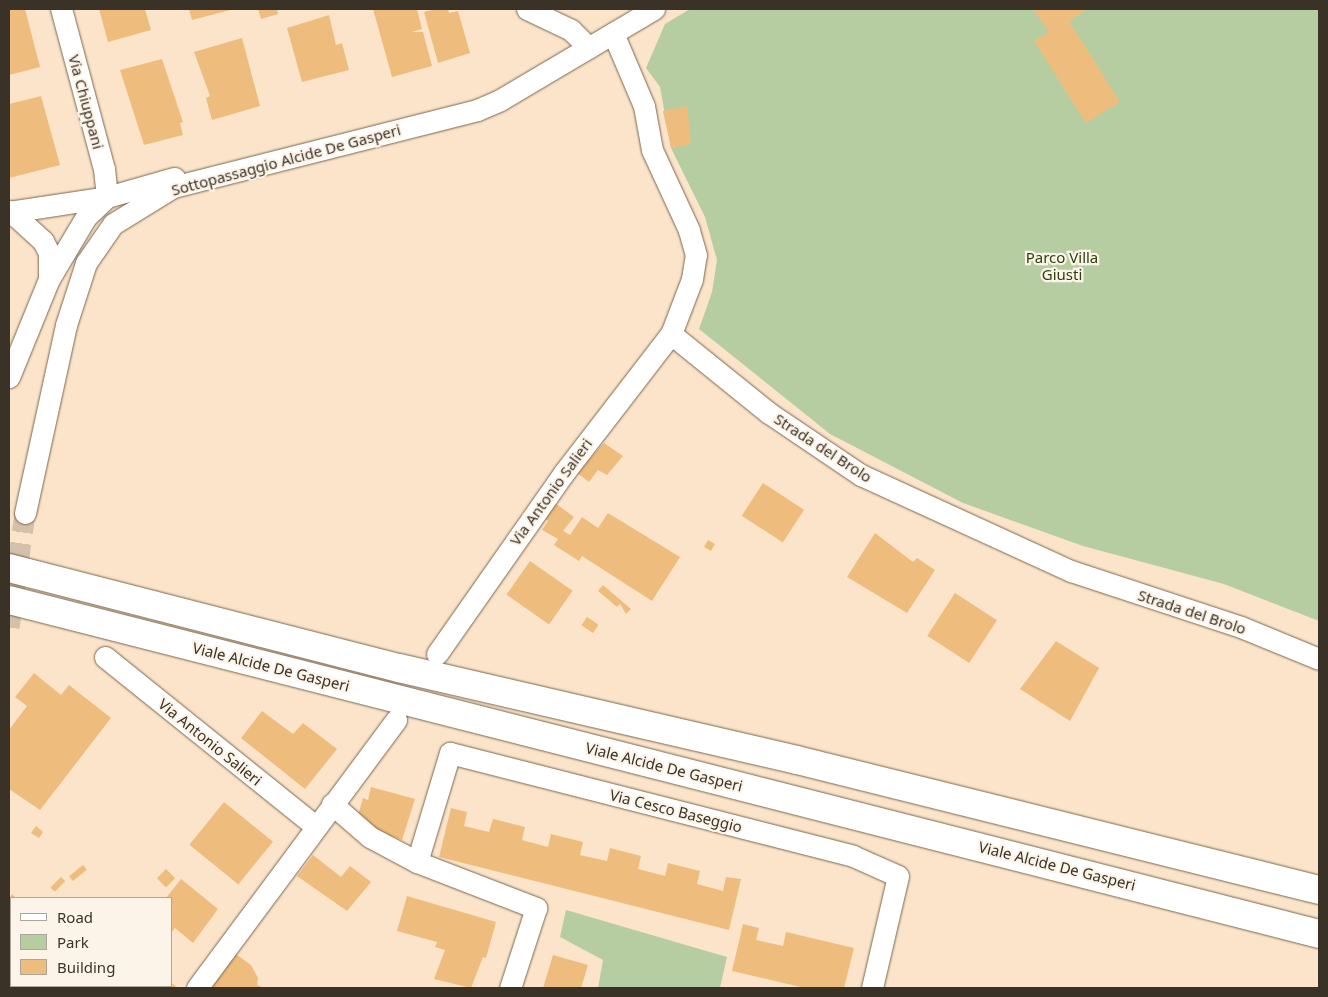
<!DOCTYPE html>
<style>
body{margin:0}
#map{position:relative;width:1328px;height:997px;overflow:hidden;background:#fbe4c9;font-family:"Noto Sans",sans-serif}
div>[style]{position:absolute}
.green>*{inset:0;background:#b6cda2}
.building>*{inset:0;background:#eebd7e;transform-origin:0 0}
.street-tunnel>*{height:21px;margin-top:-10.5px;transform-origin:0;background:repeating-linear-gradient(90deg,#d5c0a9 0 21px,transparent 0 32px)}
.roads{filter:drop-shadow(0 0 1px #7a664e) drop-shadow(0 0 1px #7a664e)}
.street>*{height:21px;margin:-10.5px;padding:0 10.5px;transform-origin:10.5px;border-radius:10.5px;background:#fff}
.secondary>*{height:28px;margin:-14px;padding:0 14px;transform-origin:14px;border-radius:14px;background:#fff}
span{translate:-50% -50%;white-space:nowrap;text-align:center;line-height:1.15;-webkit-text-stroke:4.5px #fdf4e9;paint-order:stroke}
.street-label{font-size:15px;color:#3b3227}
.park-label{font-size:15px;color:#2b4010}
.frame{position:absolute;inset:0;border:10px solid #3b3227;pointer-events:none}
.legend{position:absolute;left:10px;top:897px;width:162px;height:90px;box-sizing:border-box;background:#fdf4e9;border:1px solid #afa69b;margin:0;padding:6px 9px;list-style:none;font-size:15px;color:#3b3227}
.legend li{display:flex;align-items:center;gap:10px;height:25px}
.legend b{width:25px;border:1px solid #afa69b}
</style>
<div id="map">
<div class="green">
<i style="clip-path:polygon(690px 9px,1319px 9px,1319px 621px,1224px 584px,1083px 546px,963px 503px,830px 434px,699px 329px,712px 292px,717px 260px,705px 217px,671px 148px,660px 87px,646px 68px,665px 24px)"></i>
<i style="clip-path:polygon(566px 910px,727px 957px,720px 988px,598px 988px,603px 960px,560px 937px)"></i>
</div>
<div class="building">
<i style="clip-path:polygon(9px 9px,25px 9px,40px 67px,9px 75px)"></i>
<i style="clip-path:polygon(99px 9px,145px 9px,151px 30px,108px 42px)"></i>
<i style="clip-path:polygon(189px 9px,234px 9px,192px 20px)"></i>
<i style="clip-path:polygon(258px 9px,277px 9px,278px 14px,261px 19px)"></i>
<i style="clip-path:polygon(373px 9px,417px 9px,422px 29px,412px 32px,423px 32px,432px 66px,392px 77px)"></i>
<i style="clip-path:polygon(436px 9px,448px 9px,449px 13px,458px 11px,470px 53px,438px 63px,424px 12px)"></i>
<i style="clip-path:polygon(1033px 9px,1088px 9px,1069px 21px,1120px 102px,1086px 123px,1034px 41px,1049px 32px)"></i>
<i style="clip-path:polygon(329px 15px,336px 45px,342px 43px,349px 70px,302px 82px,287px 28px)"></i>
<i style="clip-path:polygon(242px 38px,260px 106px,212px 120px,206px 98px,210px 96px,194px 52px)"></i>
<i style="clip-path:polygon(162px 59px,183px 122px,180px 123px,183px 135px,144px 145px,120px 70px)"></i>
<i style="clip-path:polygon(41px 96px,60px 165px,9px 178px,9px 104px)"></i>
<i style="clip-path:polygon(687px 106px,691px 144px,671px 148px,663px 111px)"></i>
<i style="clip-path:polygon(604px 443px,623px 456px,607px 475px,598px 470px,589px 482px,577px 473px)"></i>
<i style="left:763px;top:483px;width:49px;height:39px;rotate:33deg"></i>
<i style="clip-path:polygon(551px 500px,574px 517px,563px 531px,570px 535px,582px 517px,598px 528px,608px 513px,680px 557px,652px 601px,582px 556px,579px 561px,554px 545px,558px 539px,542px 530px,548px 521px,539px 514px)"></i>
<i style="clip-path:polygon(875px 533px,913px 562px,917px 558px,935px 570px,907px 613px,847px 577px)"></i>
<i style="left:708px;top:540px;width:8px;height:8px;rotate:30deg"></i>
<i style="left:530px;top:561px;width:52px;height:41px;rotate:35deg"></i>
<i style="clip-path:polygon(603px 585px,631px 609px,626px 614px,620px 604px,617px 607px,598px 591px)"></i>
<i style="left:955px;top:593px;width:50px;height:51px;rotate:33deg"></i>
<i style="left:587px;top:617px;width:14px;height:10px;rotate:34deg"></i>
<i style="clip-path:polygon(1056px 641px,1099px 668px,1070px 721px,1020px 689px)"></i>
<i style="clip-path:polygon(34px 673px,61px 695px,69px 685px,111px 718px,40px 810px,9px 789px,9px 730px,27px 706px,15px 697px)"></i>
<i style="clip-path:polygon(262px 711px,293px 734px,303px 723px,337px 749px,305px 789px,241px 738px)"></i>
<i style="clip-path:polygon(371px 787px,415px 799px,402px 840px,366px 827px,357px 819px,363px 798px,368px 800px)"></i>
<i style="left:224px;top:802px;width:63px;height:55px;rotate:39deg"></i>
<i style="clip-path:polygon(451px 808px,467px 812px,464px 826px,489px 832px,493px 819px,525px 827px,522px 840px,548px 847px,551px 834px,583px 842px,580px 855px,607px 861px,610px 848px,641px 856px,638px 869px,665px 876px,668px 863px,700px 871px,697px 884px,723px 891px,726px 877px,741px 879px,729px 930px,439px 857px)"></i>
<i style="clip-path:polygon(36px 826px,43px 832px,39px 838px,31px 833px)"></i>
<i style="clip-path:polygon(313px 855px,341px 877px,350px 866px,371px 882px,347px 911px,297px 876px)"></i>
<i style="left:83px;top:865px;width:6px;height:18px;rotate:51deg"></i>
<i style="left:166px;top:869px;width:13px;height:13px;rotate:45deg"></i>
<i style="left:61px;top:877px;width:6px;height:15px;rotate:45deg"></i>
<i style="clip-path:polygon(181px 879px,218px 909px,193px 943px,175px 928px,171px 933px,171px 898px,166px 898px)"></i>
<i style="clip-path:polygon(12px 894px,16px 898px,11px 898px,11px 957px,9px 899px)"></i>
<i style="clip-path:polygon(407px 896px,496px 922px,486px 958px,483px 957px,471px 988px,434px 979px,445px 950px,435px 947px,437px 942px,397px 931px)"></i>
<i style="clip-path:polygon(743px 924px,759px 928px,756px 940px,783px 946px,786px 932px,854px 948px,844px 988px,805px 988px,732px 971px)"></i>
<i style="clip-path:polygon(233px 952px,251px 965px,258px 978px,257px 985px,264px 988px,209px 988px)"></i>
<i style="clip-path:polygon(553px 955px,588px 965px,581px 988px,543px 988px)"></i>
<i style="clip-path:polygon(171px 983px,179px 988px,117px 988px,171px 986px)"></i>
<i style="clip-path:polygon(11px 985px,44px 986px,45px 988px,9px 988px)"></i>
</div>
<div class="street-tunnel">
<i style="left:9px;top:627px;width:115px;rotate:-82deg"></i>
</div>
<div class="roads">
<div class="street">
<i style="left:527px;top:9px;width:49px;rotate:25.5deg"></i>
<i style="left:571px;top:30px;width:25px;rotate:45deg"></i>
<i style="left:10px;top:211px;width:45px;rotate:42.3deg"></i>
<i style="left:43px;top:241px;width:13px;rotate:63deg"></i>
<i style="left:49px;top:253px;width:25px;rotate:90deg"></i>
<i style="left:9px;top:212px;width:99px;rotate:-8.7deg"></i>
<i style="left:107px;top:197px;width:28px;rotate:-96deg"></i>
<i style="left:104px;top:169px;width:166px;rotate:-105deg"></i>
<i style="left:671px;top:334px;width:126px;rotate:38.9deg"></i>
<i style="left:769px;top:413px;width:111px;rotate:34deg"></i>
<i style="left:861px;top:475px;width:231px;rotate:24.6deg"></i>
<i style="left:1071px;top:571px;width:179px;rotate:18.2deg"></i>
<i style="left:1241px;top:627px;width:84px;rotate:22.3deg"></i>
<i style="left:9px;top:377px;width:106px;rotate:-67.8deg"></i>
<i style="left:49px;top:279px;width:72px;rotate:-59.2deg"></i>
<i style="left:86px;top:217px;width:29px;rotate:-44deg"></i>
<i style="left:107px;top:197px;width:70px;rotate:-15.8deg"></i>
<i style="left:25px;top:513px;width:192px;rotate:-77.7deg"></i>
<i style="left:66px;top:325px;width:65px;rotate:-72.1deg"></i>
<i style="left:86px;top:263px;width:47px;rotate:-55.3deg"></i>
<i style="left:113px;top:224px;width:70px;rotate:-31.7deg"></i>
<i style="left:173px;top:187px;width:314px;rotate:-14.2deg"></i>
<i style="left:477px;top:110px;width:25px;rotate:-23deg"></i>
<i style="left:500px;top:100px;width:179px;rotate:-30.6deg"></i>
<i style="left:437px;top:654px;width:220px;rotate:-55deg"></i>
<i style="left:563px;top:474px;width:177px;rotate:-52.4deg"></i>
<i style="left:671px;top:334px;width:59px;rotate:-69.1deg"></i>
<i style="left:692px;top:279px;width:24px;rotate:-81deg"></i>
<i style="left:696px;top:255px;width:26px;rotate:-106deg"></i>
<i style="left:689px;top:230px;width:88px;rotate:-114.8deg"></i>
<i style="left:652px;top:150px;width:45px;rotate:-100.3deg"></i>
<i style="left:644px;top:106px;width:79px;rotate:-113deg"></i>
<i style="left:105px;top:657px;width:270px;rotate:38.8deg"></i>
<i style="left:332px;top:804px;width:50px;rotate:41deg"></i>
<i style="left:370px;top:837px;width:53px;rotate:28deg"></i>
<i style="left:417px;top:862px;width:128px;rotate:21.1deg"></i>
<i style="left:536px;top:908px;width:84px;rotate:108deg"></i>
<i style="left:417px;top:862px;width:114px;rotate:-73.2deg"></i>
<i style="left:450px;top:753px;width:416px;rotate:14.3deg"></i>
<i style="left:853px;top:856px;width:49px;rotate:24deg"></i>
<i style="left:898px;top:876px;width:115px;rotate:103.1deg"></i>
<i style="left:197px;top:988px;width:334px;rotate:-53.4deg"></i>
</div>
<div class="secondary">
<i style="left:9px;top:568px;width:403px;rotate:14.4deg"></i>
<i style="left:399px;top:668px;width:408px;rotate:13deg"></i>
<i style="left:797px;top:760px;width:538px;rotate:13.98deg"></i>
<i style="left:9px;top:600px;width:1352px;rotate:14.3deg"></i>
</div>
</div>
<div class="street-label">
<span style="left:86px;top:102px;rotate:75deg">Via Chiuppani</span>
<span style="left:286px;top:160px;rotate:-15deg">Sottopassaggio Alcide De Gasperi</span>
<span style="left:823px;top:448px;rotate:33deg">Strada del Brolo</span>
<span style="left:551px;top:492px;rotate:-54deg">Via Antonio Salieri</span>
<span style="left:1192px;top:612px;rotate:18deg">Strada del Brolo</span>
<span style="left:271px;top:667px;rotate:14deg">Viale Alcide De Gasperi</span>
<span style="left:210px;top:742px;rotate:39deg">Via Antonio Salieri</span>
<span style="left:664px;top:767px;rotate:14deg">Viale Alcide De Gasperi</span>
<span style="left:676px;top:811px;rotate:14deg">Via Cesco Baseggio</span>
<span style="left:1057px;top:866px;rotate:14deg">Viale Alcide De Gasperi</span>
</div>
<div class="park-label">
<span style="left:1062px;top:266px">Parco Villa<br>Giusti</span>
</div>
<div class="frame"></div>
<ul class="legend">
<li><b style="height:6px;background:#fff"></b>Road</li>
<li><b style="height:14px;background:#b6cda2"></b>Park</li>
<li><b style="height:14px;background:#eebd7e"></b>Building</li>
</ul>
</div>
